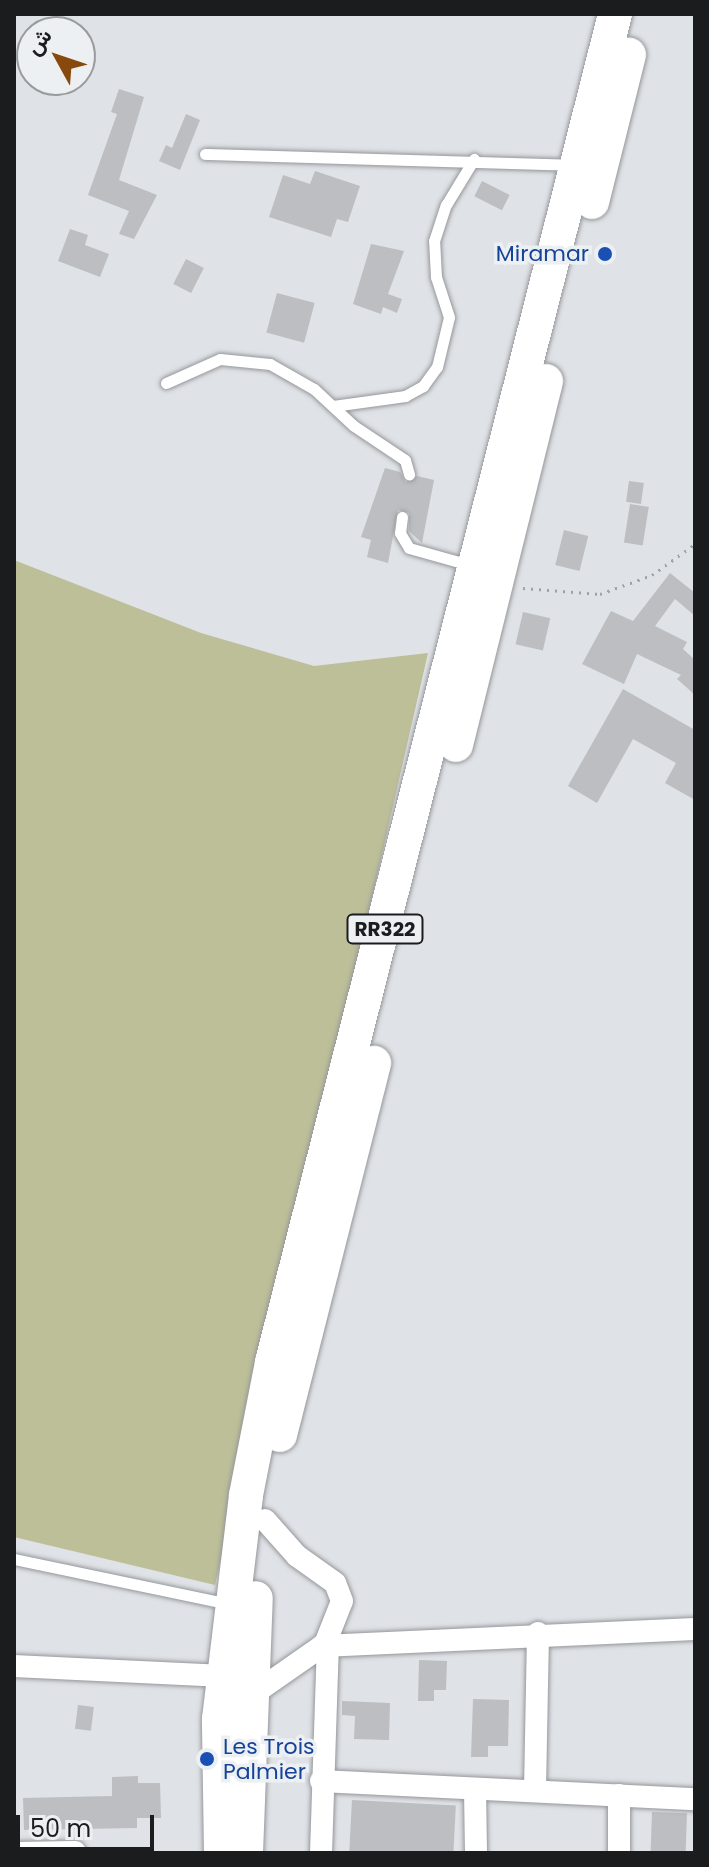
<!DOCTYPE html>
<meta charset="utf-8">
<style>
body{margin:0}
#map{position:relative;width:709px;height:1867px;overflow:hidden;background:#dfe2e6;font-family:Poppins,Vazirmatn,sans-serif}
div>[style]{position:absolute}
.green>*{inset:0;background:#bdbf99}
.building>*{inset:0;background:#bcbec2;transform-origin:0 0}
.path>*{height:3px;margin-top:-1.5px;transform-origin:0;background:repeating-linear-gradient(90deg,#a0a3a6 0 2px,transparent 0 8px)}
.roads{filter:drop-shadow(0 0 2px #95979b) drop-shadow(0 0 2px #95979b)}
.lane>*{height:11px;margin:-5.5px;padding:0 5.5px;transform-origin:5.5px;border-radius:5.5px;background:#fff}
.street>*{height:22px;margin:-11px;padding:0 11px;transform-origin:11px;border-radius:11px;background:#fff}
.primary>*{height:34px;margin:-17px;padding:0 17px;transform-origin:17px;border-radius:17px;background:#fff}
.dots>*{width:22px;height:22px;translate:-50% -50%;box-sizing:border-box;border:4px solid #edf0f3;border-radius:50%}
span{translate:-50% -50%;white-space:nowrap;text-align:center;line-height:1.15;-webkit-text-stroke:7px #edf0f3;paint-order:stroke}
.shield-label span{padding:2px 6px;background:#edf0f3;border:2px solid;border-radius:6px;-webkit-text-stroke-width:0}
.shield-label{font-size:20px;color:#1b1c1e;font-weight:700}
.transit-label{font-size:22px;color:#164399}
.right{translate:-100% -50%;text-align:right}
.left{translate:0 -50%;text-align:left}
.frame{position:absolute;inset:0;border:16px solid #1b1c1e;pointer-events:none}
.north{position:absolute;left:16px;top:16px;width:80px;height:80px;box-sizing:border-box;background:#edf0f3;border:2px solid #999b9e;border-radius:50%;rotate:310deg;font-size:22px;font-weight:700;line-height:32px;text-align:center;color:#1b1c1e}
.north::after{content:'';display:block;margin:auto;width:28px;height:36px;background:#884a0c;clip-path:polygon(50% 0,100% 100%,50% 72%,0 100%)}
.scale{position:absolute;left:16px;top:1815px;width:138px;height:36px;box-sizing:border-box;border:4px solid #1b1c1e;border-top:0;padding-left:10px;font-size:24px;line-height:28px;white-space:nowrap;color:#1b1c1e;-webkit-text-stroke:6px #edf0f3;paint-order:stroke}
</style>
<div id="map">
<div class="green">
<i style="clip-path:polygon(14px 560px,201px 633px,314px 666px,428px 653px,215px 1585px,14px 1537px)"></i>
</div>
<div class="building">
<i style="clip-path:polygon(119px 89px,144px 97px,119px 180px,157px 195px,134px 239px,119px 234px,129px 211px,88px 195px,117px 114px,111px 112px)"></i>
<i style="clip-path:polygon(186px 114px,200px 120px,180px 170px,159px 161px,166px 145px,172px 148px)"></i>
<i style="clip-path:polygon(315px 171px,360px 186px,348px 222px,337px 219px,331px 237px,269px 217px,283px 175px,310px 184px)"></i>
<i style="left:482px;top:181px;width:31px;height:17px;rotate:27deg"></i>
<i style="clip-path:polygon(70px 229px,88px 235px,85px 245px,109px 254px,100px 277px,58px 261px)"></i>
<i style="clip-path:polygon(371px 244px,404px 251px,388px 294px,402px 299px,397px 313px,383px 307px,381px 314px,353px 304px)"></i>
<i style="left:186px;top:259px;width:20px;height:28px;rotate:27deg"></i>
<i style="left:277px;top:293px;width:39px;height:41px;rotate:15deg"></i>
<i style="clip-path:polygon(385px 468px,400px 472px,406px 482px,417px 476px,434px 480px,422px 543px,409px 531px,409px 513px,398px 510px,388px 563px,367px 557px,371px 540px,361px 537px)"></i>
<i style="left:629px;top:481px;width:15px;height:21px;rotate:8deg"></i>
<i style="left:630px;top:504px;width:19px;height:39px;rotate:9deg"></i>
<i style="left:564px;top:530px;width:25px;height:36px;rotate:14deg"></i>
<i style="clip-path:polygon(670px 573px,695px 593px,695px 616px,675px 599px,655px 626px,687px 642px,683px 649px,695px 660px,695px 695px,677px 679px,681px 675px,637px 654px,624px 684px,582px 664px,611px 611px,633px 621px)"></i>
<i style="left:523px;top:612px;width:28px;height:33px;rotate:13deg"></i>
<i style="clip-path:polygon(623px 689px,695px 730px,695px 800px,665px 783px,676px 763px,633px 739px,597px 803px,568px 786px)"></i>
<i style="clip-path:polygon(419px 1660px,447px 1661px,446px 1690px,434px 1690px,434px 1701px,418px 1701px)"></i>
<i style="clip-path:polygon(473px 1699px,509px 1700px,508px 1746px,488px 1746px,488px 1757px,471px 1757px)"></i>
<i style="clip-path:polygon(342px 1701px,390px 1703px,389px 1740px,354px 1739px,355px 1716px,342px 1715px)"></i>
<i style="left:78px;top:1705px;width:16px;height:24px;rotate:7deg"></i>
<i style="clip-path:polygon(138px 1776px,138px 1783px,160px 1783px,161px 1818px,137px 1818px,137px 1828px,24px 1830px,23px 1798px,112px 1796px,112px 1777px)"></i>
<i style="left:352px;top:1800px;width:104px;height:53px;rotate:3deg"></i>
<i style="left:652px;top:1812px;width:35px;height:41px;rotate:2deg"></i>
</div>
<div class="path">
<i style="left:523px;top:588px;width:77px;rotate:4.5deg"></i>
<i style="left:600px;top:594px;width:55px;rotate:-20.1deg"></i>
<i style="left:652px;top:575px;width:53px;rotate:-35.8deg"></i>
<i style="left:95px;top:1853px;width:55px"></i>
</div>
<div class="roads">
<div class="lane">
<i style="left:205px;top:154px;width:368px;rotate:1.7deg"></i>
<i style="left:166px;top:383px;width:59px;rotate:-24deg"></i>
<i style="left:220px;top:359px;width:50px;rotate:5.7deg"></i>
<i style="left:270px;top:364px;width:51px;rotate:29.6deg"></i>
<i style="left:314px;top:389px;width:54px;rotate:42.8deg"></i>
<i style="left:354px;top:426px;width:61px;rotate:33.7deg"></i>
<i style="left:405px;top:460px;width:15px;rotate:74deg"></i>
<i style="left:333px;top:406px;width:73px;rotate:-7.9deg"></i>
<i style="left:405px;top:396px;width:21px;rotate:-29deg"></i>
<i style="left:423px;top:386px;width:24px;rotate:-54deg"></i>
<i style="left:437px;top:367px;width:51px;rotate:-76.5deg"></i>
<i style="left:449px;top:317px;width:42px;rotate:-108deg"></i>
<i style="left:436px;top:277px;width:36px;rotate:-93deg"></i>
<i style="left:434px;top:241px;width:38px;rotate:-72deg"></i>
<i style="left:446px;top:205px;width:54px;rotate:-58.7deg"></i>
<i style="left:402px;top:517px;width:16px;rotate:97deg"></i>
<i style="left:400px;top:533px;width:17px;rotate:59deg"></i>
<i style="left:409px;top:548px;width:63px;rotate:15.6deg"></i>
<i style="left:14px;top:1559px;width:220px;rotate:11.8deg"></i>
</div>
<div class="street">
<i style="left:322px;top:1646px;width:373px;rotate:-2.6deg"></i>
<i style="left:14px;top:1666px;width:210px;rotate:2.7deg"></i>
<i style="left:249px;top:1697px;width:93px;rotate:-34.9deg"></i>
<i style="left:325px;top:1644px;width:46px;rotate:-68.4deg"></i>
<i style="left:342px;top:1601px;width:19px;rotate:-111deg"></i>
<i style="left:335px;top:1583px;width:47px;rotate:-144.6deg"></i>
<i style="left:297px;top:1556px;width:48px;rotate:-131.6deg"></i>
<i style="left:321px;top:1781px;width:374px;rotate:2.8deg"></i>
<i style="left:475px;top:1789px;width:64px;rotate:89.1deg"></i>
<i style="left:535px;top:1790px;width:157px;rotate:-88.9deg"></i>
<i style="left:16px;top:1853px;width:59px;rotate:-1deg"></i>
<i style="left:321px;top:1853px;width:207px;rotate:-88.1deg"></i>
<i style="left:619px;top:1853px;width:58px;rotate:-90deg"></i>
</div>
<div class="primary">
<i style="left:592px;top:202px;width:152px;rotate:-75.9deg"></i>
<i style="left:456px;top:745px;width:375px;rotate:-76.1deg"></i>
<i style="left:280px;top:1435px;width:384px;rotate:-75.8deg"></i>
<i style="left:221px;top:1853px;width:134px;rotate:-90.9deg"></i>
<i style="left:219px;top:1719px;width:226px;rotate:-83.1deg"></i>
<i style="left:246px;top:1495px;width:136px;rotate:-78.9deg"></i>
<i style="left:272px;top:1362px;width:1391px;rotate:-75.72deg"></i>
<i style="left:246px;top:1853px;width:255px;rotate:-87.8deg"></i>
</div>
</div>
<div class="dots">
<i style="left:605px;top:254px;background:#1a4fb4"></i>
<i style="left:207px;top:1759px;background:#1a4fb4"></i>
</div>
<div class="shield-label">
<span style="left:385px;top:929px">RR322</span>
</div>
<div class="transit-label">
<span class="right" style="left:589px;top:254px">Miramar</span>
<span class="left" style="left:223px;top:1759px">Les Trois<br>Palmier</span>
</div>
<div class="frame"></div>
<div class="north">ش</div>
<div class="scale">50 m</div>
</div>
